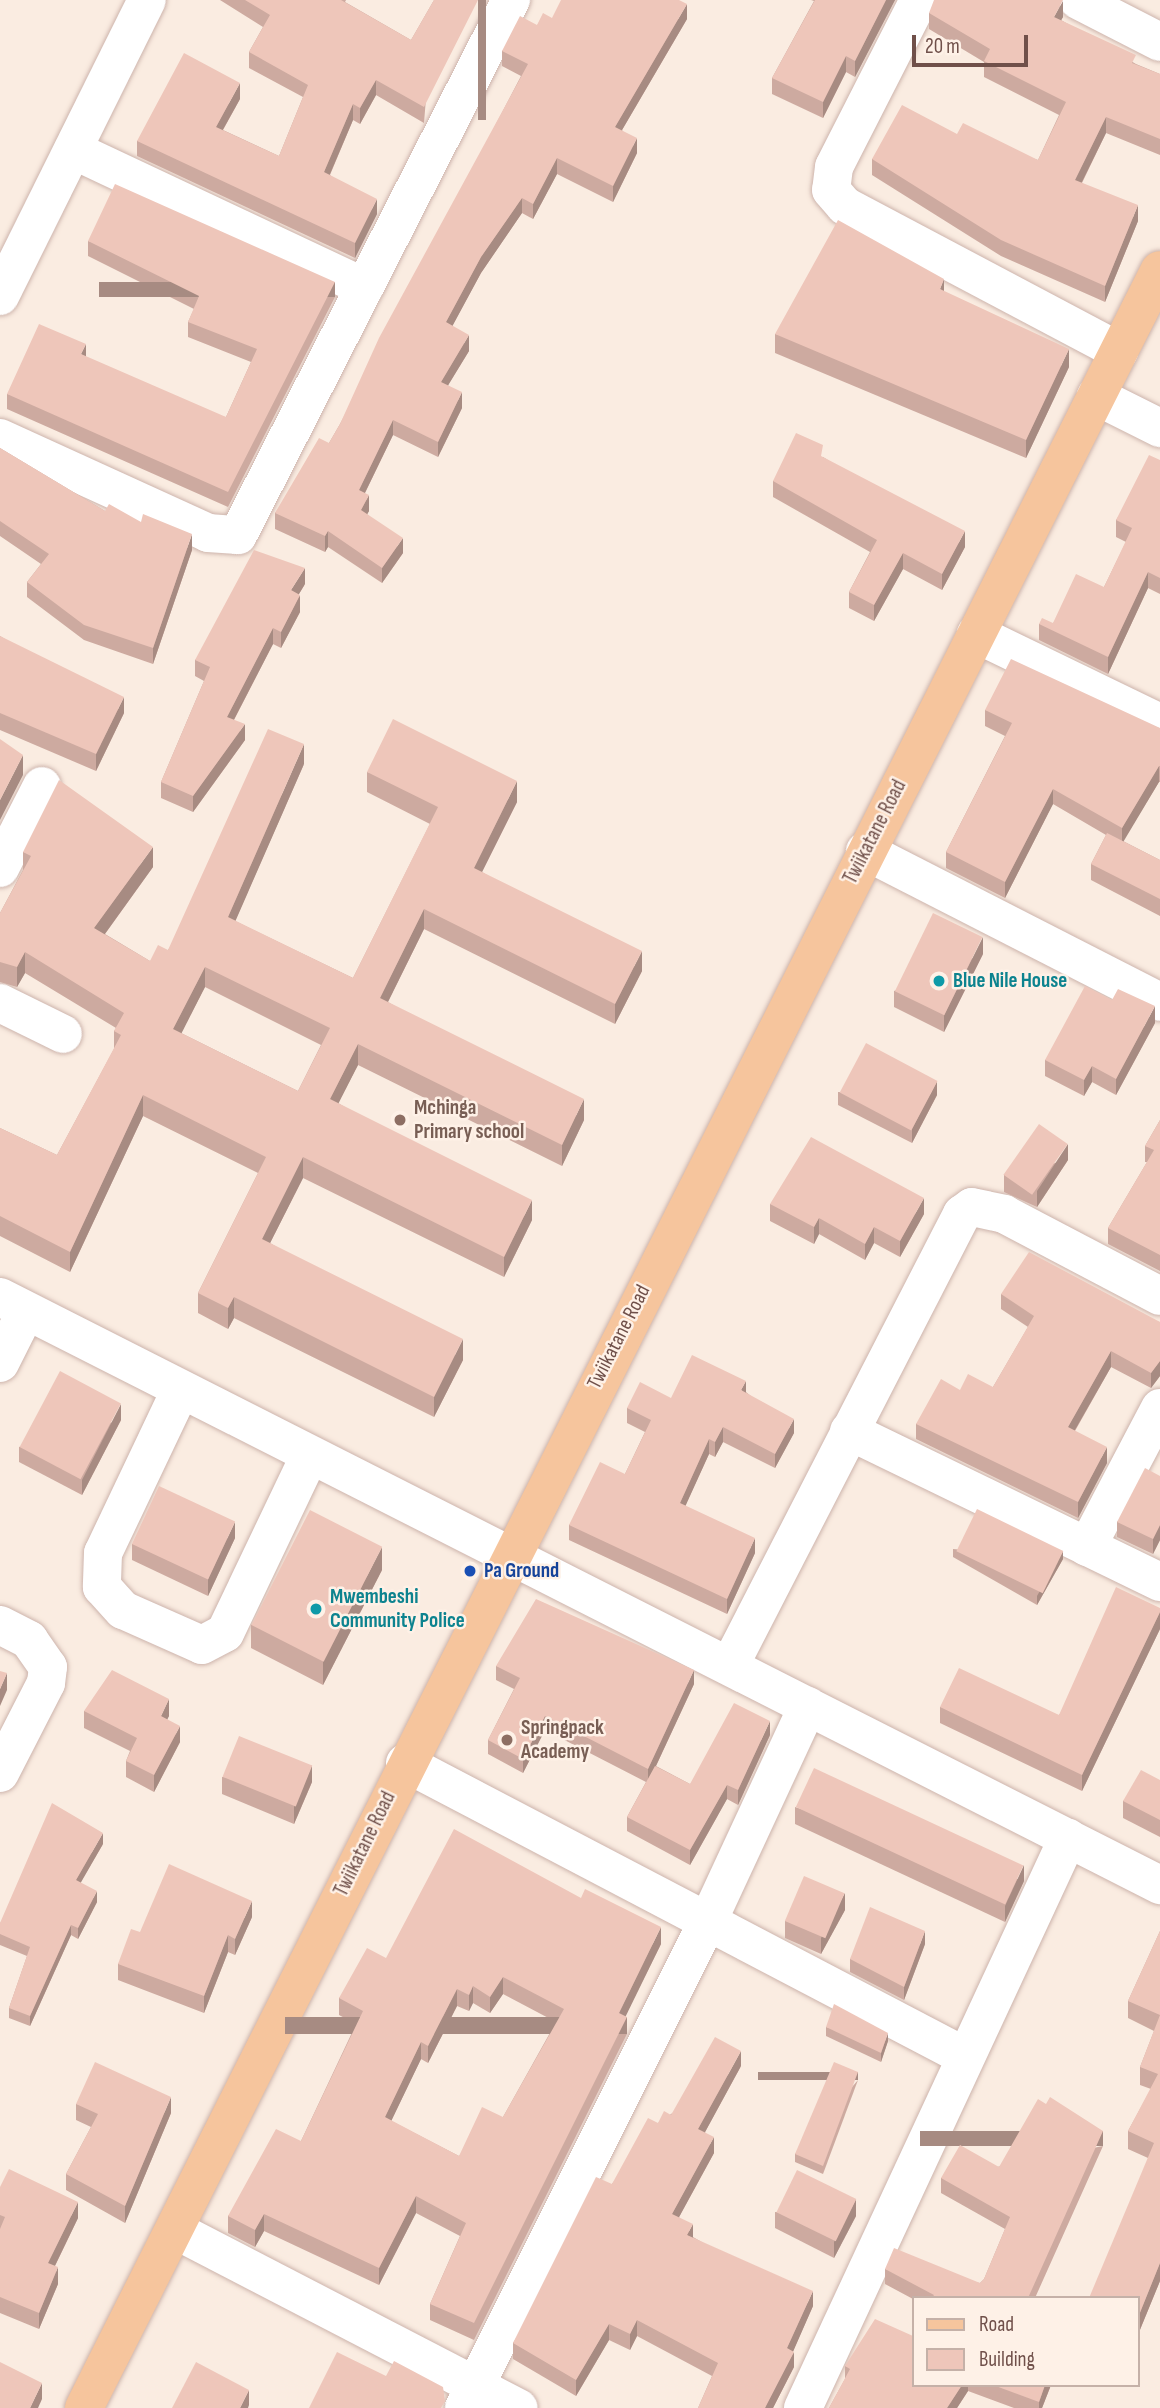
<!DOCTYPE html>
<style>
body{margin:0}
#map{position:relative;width:1160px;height:2408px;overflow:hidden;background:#faece1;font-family:"Sofia Sans Condensed",sans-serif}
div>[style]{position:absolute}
.roads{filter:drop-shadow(0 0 2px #cdb4ac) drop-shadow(0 0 2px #cdb4ac)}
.minor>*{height:38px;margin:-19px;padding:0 19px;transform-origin:19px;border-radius:19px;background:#fff}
.major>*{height:38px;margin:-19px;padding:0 19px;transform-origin:19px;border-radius:19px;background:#f6c59d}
.wall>*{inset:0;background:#cdaaa0}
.shaded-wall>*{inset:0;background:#a78b82;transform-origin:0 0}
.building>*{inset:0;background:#eec6ba;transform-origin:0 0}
.dots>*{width:19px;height:19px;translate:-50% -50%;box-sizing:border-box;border:4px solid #fef1e7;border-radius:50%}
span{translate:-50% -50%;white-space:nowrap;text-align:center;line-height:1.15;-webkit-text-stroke:5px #fef1e7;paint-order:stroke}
.street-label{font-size:21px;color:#70504a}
.culture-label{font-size:21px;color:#0d838f;font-weight:700}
.left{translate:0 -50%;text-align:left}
.education-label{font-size:21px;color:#785e54;font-weight:700}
.transit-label{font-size:21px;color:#164399;font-weight:700}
.legend{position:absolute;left:912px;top:2296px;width:228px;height:91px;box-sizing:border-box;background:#fef1e7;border:2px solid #c5b1a8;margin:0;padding:9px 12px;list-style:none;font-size:21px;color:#70504a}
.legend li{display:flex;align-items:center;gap:14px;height:35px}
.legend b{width:35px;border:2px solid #c5b1a8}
.scale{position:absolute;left:912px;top:35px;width:116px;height:32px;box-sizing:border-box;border:4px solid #70504a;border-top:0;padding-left:9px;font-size:21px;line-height:24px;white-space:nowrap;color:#70504a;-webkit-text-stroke:5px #fef1e7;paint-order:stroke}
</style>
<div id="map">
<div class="roads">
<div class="minor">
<i style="left:919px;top:0;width:187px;rotate:117deg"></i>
<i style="left:834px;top:167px;width:23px;rotate:97deg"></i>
<i style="left:831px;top:190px;width:21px;rotate:49deg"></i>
<i style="left:845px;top:206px;width:310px;rotate:27.9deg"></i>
<i style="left:1078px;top:0;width:92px;rotate:27.1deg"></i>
<i style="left:73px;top:150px;width:322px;rotate:25.2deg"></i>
<i style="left:0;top:296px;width:330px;rotate:-63.6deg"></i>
<i style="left:1096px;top:396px;width:72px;rotate:26.6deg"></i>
<i style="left:0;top:438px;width:229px;rotate:24.5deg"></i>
<i style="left:208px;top:533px;width:30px;rotate:4deg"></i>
<i style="left:238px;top:535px;width:601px;rotate:-62.97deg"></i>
<i style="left:976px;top:634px;width:204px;rotate:25.8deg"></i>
<i style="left:865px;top:851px;width:331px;rotate:27.1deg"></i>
<i style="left:0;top:868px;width:92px;rotate:-62.9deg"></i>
<i style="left:0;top:1003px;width:70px;rotate:26.2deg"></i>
<i style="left:0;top:1297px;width:1301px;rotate:26.88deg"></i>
<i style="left:0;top:1363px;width:58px;rotate:-63.4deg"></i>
<i style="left:180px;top:1391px;width:179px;rotate:115.4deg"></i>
<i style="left:103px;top:1553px;width:34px;rotate:92deg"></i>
<i style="left:102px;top:1587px;width:31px;rotate:48deg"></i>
<i style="left:123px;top:1610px;width:86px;rotate:23.9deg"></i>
<i style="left:202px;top:1645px;width:26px;rotate:-28deg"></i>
<i style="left:225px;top:1633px;width:197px;rotate:-64.5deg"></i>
<i style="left:849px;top:1431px;width:346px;rotate:25.9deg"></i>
<i style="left:1087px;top:1547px;width:157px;rotate:-62.3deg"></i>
<i style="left:0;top:1625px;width:33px;rotate:27deg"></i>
<i style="left:29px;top:1640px;width:33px;rotate:55deg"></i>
<i style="left:48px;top:1667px;width:16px;rotate:97deg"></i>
<i style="left:46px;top:1683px;width:101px;rotate:117.1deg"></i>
<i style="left:730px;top:1665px;width:507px;rotate:-62.78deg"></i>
<i style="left:962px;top:1214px;width:12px;rotate:-35deg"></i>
<i style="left:972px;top:1207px;width:33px;rotate:12deg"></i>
<i style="left:1004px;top:1214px;width:176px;rotate:27.7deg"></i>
<i style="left:405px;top:1763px;width:631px;rotate:27.66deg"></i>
<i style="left:175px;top:2230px;width:387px;rotate:27.4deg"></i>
<i style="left:464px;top:2408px;width:545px;rotate:-63.39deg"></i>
<i style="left:708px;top:1921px;width:237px;rotate:-65.1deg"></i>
<i style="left:803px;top:2408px;width:629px;rotate:-65.07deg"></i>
</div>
<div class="major">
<i style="left:84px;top:2408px;width:2393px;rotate:-63.29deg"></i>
</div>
</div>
<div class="wall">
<i style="clip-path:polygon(220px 0,346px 0,345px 2px,411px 40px,434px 0,424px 123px,376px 95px,360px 124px,353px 120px,330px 175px,377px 214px,355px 258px,137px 156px,137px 141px,240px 99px,223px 130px,279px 156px,303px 97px,249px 68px,249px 52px,263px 27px)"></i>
<i style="clip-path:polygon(811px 0,895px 0,855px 77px,846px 72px,823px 118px,772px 94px,772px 78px,814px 1px)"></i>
<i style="clip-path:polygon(929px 13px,1063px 17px,1061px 20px,1136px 64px,1160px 74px,1160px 155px,1106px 133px,1082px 183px,1138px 221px,1105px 302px,1001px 256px,872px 175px,872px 159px,957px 134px,1038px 160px,1059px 115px,984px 77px,984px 62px,929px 29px)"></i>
<i style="clip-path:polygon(552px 18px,687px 19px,622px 130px,637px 153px,613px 202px,557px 174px,533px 219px,522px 213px,481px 273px,452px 326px,469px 351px,448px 385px,462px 408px,438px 457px,393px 435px,365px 493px,369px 511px,367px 514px,403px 553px,382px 583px,328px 547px,325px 552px,275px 529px,275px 513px,329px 443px,340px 424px,521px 76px,502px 66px,502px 51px,537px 25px)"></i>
<i style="clip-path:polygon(88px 241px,335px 297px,228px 507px,7px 409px,7px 394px,226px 417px,251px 362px,188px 337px,188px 322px,194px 309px,88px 256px)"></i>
<i style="clip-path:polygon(775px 334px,1069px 367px,1026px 458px,775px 353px)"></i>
<i style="clip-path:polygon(0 448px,105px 511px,192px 550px,153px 664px,84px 640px,27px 597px,27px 582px,41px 564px,0 536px)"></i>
<i style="clip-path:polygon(823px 457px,965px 547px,942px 590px,903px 569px,874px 621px,849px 608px,849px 592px,870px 552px,773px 497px,773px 481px)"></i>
<i style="clip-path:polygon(1160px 460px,1160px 594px,1148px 588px,1108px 674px,1039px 640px,1039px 624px,1053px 623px,1104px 587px,1126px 542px,1116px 537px,1116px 520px)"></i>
<i style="clip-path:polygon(305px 584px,299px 594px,300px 612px,281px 648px,273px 644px,234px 720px,245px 740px,193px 812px,161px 798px,161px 782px,204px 681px,195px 676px,195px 660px)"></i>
<i style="clip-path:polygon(0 636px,124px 713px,96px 771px,0 730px)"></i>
<i style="clip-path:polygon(985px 710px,1160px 728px,1160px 782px,1159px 782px,1123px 841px,1160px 860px,1160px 916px,1091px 880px,1091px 864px,1106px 835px,1053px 804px,1005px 898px,946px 868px,946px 852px,1005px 736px,985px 726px)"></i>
<i style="clip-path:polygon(evenodd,304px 764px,235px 921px,353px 978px,430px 824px,367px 792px,367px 772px,517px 802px,482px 872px,642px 971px,615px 1024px,424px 929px,388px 1002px,584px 1120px,562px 1166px,358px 1065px,338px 1103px,532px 1220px,504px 1277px,303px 1178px,270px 1243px,463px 1360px,434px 1417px,234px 1318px,228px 1329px,198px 1313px,198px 1293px,258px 1173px,143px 1116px,70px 1272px,0 1236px,0 1128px,57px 1155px,114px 1049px,114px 1031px,116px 1028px,25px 973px,17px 987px,0 982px,0 913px,23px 870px,23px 852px,153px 867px,105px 934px,150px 961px,168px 950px,304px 764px,205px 987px,321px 1045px,298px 1091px,181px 1033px,205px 987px)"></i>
<i style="clip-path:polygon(983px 954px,944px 1032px,894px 1007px,894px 991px)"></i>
<i style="clip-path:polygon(1155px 1023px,1116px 1095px,1092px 1082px,1084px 1096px,1045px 1076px,1045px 1060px)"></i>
<i style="clip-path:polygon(838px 1092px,937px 1095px,912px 1143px,838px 1105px)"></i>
<i style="clip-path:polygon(1160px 1120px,1160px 1271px,1108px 1244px,1108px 1228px,1147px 1162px,1145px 1162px,1145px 1146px)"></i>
<i style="clip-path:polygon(1068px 1160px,1037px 1207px,1004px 1192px,1004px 1175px)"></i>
<i style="clip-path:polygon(770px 1204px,924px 1214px,900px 1257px,874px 1243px,865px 1260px,819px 1234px,814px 1244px,770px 1221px)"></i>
<i style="clip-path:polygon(1001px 1294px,1160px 1322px,1160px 1376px,1151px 1388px,1111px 1367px,1075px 1431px,1107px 1463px,1078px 1518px,916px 1439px,916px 1424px,960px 1390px,993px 1387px,1028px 1327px,1001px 1309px)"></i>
<i style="clip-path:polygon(746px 1392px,794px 1433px,775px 1468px,723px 1442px,715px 1457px,709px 1454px,685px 1506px,755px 1553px,727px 1614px,569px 1540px,569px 1525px,625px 1474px,645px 1432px,627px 1423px,627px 1408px,671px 1398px)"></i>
<i style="clip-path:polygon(121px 1420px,82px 1495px,19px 1462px,19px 1447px)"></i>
<i style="clip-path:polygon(1160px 1476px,1160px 1540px,1153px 1554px,1117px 1537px,1117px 1522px)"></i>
<i style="clip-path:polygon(235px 1538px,208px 1596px,132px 1560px,132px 1544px)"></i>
<i style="clip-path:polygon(953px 1549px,1063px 1559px,1037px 1605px,953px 1557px)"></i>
<i style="clip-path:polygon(382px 1570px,323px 1685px,251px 1648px,251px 1625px)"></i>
<i style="clip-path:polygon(1160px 1608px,1160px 1629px,1082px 1791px,940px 1723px,940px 1707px,1059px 1715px)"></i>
<i style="clip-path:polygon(496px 1666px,694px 1684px,656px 1766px,690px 1784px,770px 1735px,738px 1805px,727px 1799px,690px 1865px,627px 1831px,627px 1817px,646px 1782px,545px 1730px,523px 1773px,488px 1754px,488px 1740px,514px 1689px,496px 1680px)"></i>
<i style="clip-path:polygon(84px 1711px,169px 1716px,167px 1719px,180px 1742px,154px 1792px,126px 1777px,126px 1761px,130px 1751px,84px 1728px)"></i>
<i style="clip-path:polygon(222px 1777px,312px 1782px,294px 1824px,222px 1794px)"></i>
<i style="clip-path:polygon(1160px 1780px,1160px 1837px,1123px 1818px,1123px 1801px)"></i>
<i style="clip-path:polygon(795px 1807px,1024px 1881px,1005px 1922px,795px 1824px)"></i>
<i style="clip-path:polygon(103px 1844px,80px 1883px,97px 1902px,78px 1939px,71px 1935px,30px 2026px,9px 2018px,9px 2008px,27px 1956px,0 1945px,0 1923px)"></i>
<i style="clip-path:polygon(845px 1910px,821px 1954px,785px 1938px,785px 1921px)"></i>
<i style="clip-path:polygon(252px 1917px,235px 1955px,228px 1952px,204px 2013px,118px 1980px,118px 1964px,140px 1932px)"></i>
<i style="clip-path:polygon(1160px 1931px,1160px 2281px,1137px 2337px,1137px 2298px,1148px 2158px,1128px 2149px,1128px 2131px,1151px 2089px,1140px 2085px,1140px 2067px,1154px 2031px,1128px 2018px,1128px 2001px)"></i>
<i style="clip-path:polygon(evenodd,661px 1944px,625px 2016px,627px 2034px,474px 2340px,430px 2320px,430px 2304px,460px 2236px,416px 2213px,379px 2285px,264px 2231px,255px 2247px,228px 2233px,228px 2216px,301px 2141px,356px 2024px,339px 2015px,339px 1998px,386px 1958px,661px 1944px,503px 1994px,556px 2022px,503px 2117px,459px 2156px,391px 2121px,421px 2059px,428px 2063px,457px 2006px,469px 2011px,473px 2003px,490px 2013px,503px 1994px)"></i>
<i style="clip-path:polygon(925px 1944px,904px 2000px,850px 1972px,850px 1959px)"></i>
<i style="clip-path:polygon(826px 2027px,888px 2041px,881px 2062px,826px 2036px)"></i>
<i style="clip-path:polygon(741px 2066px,705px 2132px,714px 2153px,679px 2217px,693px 2237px,813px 2306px,793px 2351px,794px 2367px,773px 2408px,698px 2408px,712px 2376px,637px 2336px,630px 2350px,609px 2340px,576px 2396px,513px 2359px,513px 2343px,612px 2184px,658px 2123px)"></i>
<i style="clip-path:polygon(858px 2080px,823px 2174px,795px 2162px,795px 2154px)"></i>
<i style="clip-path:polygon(76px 2104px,171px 2113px,125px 2223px,66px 2190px,66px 2174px,91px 2127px,76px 2120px)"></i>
<i style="clip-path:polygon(1103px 2146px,1035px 2298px,913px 2298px,913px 2299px,885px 2284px,885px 2269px,980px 2283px,984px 2279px,1005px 2229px,941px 2193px,941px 2178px)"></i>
<i style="clip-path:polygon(0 2187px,78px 2218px,55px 2266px,58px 2284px,39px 2329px,0 2313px)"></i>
<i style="clip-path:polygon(775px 2212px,856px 2216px,834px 2258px,775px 2228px)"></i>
<i style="clip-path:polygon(845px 2366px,913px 2385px,1051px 2385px,1042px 2408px,1014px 2408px,968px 2391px,957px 2408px,829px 2408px,845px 2379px)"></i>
</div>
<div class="shaded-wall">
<i style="left:478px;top:0;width:8px;height:120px"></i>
<i style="clip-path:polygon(886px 0,895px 0,855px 77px,855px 61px)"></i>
<i style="clip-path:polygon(1063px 1px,1063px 17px,1054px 33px,1054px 17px)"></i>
<i style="clip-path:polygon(687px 4px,687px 19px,615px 142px,615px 127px)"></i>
<i style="clip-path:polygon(846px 56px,846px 72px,823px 118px,823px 102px)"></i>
<i style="clip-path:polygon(376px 80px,376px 95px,360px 124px,360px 108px)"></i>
<i style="clip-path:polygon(240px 83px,240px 99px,216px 142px,216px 127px)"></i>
<i style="clip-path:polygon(353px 104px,353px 120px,324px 188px,324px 172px)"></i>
<i style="clip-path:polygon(1106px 117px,1106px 133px,1075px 196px,1075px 180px)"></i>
<i style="clip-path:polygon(637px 138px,637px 153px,613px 202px,613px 186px)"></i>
<i style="clip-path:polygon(557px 158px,557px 174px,533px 219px,533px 204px)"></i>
<i style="clip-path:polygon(522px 198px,522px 213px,481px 273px,446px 338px,446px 322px,481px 257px)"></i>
<i style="clip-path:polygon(377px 199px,377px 214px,355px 258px,355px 243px)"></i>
<i style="clip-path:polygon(1138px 205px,1138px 221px,1105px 302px,1105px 286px)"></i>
<i style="clip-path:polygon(944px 279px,944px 297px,940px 289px)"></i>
<i style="left:335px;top:282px;width:15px;height:236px;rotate:90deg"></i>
<i style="clip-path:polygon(469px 335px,469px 351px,441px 397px,441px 382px)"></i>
<i style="clip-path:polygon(86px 344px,86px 360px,81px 354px)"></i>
<i style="clip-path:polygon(1069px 349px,1069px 367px,1026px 458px,1026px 440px)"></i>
<i style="clip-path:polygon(462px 392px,462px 408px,438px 457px,438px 442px)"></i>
<i style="clip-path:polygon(393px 420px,393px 435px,359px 505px,359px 490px)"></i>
<i style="clip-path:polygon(369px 495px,369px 511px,361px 525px,361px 510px)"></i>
<i style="clip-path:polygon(328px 531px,328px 547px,325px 552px,325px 536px)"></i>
<i style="clip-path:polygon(965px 531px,965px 547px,942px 590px,942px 574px)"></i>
<i style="clip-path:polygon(192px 534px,192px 550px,153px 664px,153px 648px)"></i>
<i style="clip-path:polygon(403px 538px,403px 553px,382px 583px,382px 568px)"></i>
<i style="clip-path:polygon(903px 553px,903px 569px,874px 621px,874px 605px)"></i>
<i style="clip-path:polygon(305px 568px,305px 584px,291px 607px,291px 590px)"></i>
<i style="clip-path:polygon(1148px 572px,1148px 588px,1108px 674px,1108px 657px)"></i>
<i style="clip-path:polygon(300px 595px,300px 612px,281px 648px,281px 632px)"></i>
<i style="clip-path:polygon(273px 628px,273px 644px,227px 733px,227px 717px)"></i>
<i style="clip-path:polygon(124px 697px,124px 713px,96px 771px,96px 754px)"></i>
<i style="clip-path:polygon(245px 724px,245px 740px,193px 812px,193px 796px)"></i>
<i style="clip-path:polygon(304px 744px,304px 764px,228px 938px,228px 917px)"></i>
<i style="clip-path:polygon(23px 755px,23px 775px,0 820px,0 800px)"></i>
<i style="clip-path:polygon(1159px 766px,1159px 782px,1122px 844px,1122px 828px)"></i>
<i style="clip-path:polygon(517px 781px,517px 802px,474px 888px,474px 868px)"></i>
<i style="clip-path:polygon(1053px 789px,1053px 804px,1005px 898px,1005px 882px)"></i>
<i style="clip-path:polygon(153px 847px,153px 867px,94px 949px,94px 928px)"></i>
<i style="clip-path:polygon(424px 909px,424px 929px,380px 1018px,380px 998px)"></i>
<i style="clip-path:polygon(983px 937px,983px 954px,944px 1032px,944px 1015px)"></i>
<i style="clip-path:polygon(642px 951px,642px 971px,615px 1024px,615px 1004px)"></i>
<i style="clip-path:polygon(25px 952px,25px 973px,17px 987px,17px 967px)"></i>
<i style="clip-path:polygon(205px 967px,205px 987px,173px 1050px,173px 1029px)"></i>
<i style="clip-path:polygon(1155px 1006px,1155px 1023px,1116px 1095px,1116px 1079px)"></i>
<i style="clip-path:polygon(358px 1044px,358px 1065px,330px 1120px,330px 1099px)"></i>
<i style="clip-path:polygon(1092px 1066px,1092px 1082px,1084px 1096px,1084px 1080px)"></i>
<i style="clip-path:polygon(937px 1081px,937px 1095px,912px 1143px,912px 1129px)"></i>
<i style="clip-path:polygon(143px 1095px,143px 1116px,70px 1272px,70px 1252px)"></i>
<i style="clip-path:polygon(584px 1099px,584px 1120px,562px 1166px,562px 1145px)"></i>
<i style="clip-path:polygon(1068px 1144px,1068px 1160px,1037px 1207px,1037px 1191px)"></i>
<i style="clip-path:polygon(303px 1157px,303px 1178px,262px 1259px,262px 1239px)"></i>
<i style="clip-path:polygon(924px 1198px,924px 1214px,900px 1257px,900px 1241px)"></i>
<i style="clip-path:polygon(532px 1200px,532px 1220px,504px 1277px,504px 1257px)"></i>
<i style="clip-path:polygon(819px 1218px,819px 1234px,814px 1244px,814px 1227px)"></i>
<i style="clip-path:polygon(874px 1227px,874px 1243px,865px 1260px,865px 1244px)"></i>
<i style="clip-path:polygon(234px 1297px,234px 1318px,228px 1329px,228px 1308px)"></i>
<i style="clip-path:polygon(463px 1339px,463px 1360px,434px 1417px,434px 1397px)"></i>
<i style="clip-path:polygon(1111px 1351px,1111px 1367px,1068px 1442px,1068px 1427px)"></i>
<i style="clip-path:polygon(1160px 1361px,1160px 1376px,1151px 1388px,1151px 1373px)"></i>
<i style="clip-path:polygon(746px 1381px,746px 1395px,741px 1390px)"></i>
<i style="clip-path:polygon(121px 1404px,121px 1420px,82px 1495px,82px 1480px)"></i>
<i style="clip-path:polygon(794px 1419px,794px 1433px,775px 1468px,775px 1454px)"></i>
<i style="clip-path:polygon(723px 1427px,723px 1442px,715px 1457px,715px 1442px)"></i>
<i style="clip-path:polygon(709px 1439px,709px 1454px,680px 1518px,680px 1503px)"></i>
<i style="clip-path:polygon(1107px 1447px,1107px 1463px,1078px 1518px,1078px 1502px)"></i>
<i style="clip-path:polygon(235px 1522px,235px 1538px,208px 1596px,208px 1579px)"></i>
<i style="clip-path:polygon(1160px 1525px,1160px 1540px,1153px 1554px,1153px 1539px)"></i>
<i style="clip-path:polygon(755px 1538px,755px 1553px,727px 1614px,727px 1599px)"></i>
<i style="clip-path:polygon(382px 1547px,382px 1570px,323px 1685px,323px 1661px)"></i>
<i style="clip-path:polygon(1063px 1551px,1063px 1559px,1037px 1605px,1037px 1596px)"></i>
<i style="clip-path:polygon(1160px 1612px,1160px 1629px,1082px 1791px,1082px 1775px)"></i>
<i style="clip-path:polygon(694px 1670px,694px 1684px,648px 1783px,648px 1769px)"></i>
<i style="clip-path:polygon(7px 1673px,7px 1690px,0 1706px,0 1689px)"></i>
<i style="clip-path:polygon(169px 1699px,169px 1716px,161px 1732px,161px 1716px)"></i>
<i style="clip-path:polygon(545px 1716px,545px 1730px,523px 1773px,523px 1759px)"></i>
<i style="clip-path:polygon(770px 1721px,770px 1735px,738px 1805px,738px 1790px)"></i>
<i style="clip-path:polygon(180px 1726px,180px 1742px,154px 1792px,154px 1775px)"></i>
<i style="clip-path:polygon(312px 1765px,312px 1782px,294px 1824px,294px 1807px)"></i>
<i style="clip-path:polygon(727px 1785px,727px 1799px,690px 1865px,690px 1850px)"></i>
<i style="clip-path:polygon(103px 1833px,103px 1844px,76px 1891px,76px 1880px)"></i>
<i style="clip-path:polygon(1024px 1865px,1024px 1881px,1005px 1922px,1005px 1906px)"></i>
<i style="clip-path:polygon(97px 1891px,97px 1902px,78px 1939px,78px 1928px)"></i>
<i style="clip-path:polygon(845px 1893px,845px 1910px,821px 1954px,821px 1938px)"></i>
<i style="clip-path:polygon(252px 1901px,252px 1917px,235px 1955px,235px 1939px)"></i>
<i style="clip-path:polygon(71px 1925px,71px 1935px,30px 2026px,30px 2016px)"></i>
<i style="clip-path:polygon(661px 1927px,661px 1944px,619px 2030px,619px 2013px)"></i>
<i style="clip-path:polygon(925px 1931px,925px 1944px,904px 2000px,904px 1987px)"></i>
<i style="clip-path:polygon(228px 1935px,228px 1952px,204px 2013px,204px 1996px)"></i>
<i style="clip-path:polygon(503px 1977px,503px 1994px,490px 2013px,490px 1997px)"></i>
<i style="clip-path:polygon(473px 1986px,473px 2003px,469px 2011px,469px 1995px)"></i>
<i style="clip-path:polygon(457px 1989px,457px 2006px,428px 2063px,428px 2046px)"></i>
<i style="left:627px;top:2017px;width:17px;height:342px;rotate:90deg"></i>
<i style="clip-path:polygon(888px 2033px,888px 2041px,881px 2062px,881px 2053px)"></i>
<i style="clip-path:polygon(421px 2042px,421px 2059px,385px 2134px,385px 2117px)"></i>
<i style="clip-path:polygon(741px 2051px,741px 2066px,698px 2145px,698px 2129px)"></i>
<i style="left:858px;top:2072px;width:8px;height:100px;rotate:90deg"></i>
<i style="clip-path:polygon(171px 2097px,171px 2113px,125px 2223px,125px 2206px)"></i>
<i style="left:1103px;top:2131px;width:15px;height:183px;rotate:90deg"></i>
<i style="clip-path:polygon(714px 2137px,714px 2153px,672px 2230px,672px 2214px)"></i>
<i style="clip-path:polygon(416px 2196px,416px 2213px,379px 2285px,379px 2268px)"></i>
<i style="clip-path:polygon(856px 2199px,856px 2216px,834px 2258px,834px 2242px)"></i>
<i style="clip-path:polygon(78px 2202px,78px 2218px,48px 2280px,48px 2263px)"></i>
<i style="clip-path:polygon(264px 2214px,264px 2231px,255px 2247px,255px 2230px)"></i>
<i style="clip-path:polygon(693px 2224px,693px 2240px,687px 2235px)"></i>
<i style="clip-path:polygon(1160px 2263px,1160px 2281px,1137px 2337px,1137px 2320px)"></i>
<i style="clip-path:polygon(58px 2267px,58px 2284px,39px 2329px,39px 2313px)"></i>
<i style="clip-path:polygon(813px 2291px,813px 2306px,789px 2361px,794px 2352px,794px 2367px,773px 2408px,765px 2408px,787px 2348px)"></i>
<i style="clip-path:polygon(637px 2320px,637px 2336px,630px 2350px,630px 2334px)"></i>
<i style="clip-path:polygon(609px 2324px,609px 2340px,576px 2396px,576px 2380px)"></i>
<i style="clip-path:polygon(42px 2383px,42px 2399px,38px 2408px,30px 2408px)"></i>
<i style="clip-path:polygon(962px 2385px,968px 2385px,968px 2391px,957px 2408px,947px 2408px)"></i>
<i style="clip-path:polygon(1045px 2385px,1051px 2385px,1042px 2408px,1039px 2408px,1039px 2402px)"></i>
<i style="clip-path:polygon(249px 2390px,249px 2405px,248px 2408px,240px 2408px)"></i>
</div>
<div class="building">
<i style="clip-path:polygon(245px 0,341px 0,411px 40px,434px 0,478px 0,424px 107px,376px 80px,360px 108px,353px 104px,324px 172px,377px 199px,355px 243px,137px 141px,184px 53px,240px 83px,216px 127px,279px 156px,308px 85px,249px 52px,270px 15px)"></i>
<i style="clip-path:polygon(561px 0,679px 0,687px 4px,615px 127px,637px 138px,613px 186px,557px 158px,533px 204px,522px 198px,481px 257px,446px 322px,469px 335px,441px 382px,462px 392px,438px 442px,393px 420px,359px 490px,369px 495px,361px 510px,403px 538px,382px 568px,328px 531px,325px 536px,275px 513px,319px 438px,329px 443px,340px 424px,379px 338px,528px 64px,502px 51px,520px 16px,537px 25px,543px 13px,552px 18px)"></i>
<i style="clip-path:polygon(815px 0,886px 0,855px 61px,846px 56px,823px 102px,772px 78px)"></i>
<i style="clip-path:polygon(934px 0,1063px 0,1054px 17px,1136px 55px,1132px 63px,1160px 74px,1160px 139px,1106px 117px,1075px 180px,1138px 205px,1105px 286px,1001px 240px,872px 159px,902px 105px,957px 134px,963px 123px,1038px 160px,1066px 102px,984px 61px,990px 49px,929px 13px)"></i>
<i style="clip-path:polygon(115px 184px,335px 282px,228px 492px,7px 394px,39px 324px,86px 344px,81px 354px,226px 417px,257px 349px,188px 322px,199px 296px,88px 241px)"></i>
<i style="clip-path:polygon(838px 220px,944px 279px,940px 289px,1069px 349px,1026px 440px,775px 334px)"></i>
<i style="clip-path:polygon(796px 433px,823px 445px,821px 456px,965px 531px,942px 574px,903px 553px,874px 605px,849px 592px,877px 540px,773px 481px)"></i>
<i style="clip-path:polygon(0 448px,105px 511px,109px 504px,141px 522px,143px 514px,192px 534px,153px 648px,84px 625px,27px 582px,49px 554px,0 521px)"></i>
<i style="clip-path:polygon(1149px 455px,1160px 460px,1160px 578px,1148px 572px,1108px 657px,1039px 624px,1042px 618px,1053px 623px,1076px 574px,1104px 587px,1132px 528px,1116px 520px)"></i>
<i style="clip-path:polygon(254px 550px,305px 568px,291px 590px,300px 595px,281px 632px,273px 628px,227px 717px,245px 724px,193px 796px,161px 782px,210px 667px,195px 660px)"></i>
<i style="clip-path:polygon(0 636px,124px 697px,96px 754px,0 713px)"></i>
<i style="clip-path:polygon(1011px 659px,1160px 728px,1160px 766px,1159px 766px,1122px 828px,1053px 789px,1005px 882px,946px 852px,1012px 723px,985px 710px)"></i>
<i style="clip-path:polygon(evenodd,393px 719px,517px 781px,474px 868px,642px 951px,615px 1004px,424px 909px,380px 998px,584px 1099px,562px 1145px,358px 1044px,330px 1099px,532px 1200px,504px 1257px,303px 1157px,262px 1239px,463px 1339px,434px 1397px,234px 1297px,228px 1308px,198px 1293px,266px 1157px,143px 1095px,70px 1252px,0 1216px,0 1128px,57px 1155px,121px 1035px,114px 1031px,124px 1013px,25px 952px,17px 967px,0 962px,0 913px,31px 856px,23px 852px,59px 780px,153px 847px,94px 928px,150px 961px,158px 945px,168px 950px,268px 729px,304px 744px,228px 917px,353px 978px,438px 807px,367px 772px,393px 719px,205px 967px,330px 1028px,298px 1091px,173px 1029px,205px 967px)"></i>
<i style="clip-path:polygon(0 739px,23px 755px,0 800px)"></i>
<i style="clip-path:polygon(1107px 833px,1160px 860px,1160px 899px,1091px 864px)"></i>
<i style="left:933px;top:913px;width:55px;height:87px;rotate:26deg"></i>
<i style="clip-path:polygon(1085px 986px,1112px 1000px,1118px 989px,1155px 1006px,1116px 1079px,1092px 1066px,1084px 1080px,1045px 1060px)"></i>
<i style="left:866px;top:1043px;width:81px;height:56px;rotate:28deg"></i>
<i style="clip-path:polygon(1160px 1120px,1160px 1255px,1108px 1228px,1154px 1150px,1145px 1146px)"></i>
<i style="left:1039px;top:1124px;width:35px;height:62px;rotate:35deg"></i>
<i style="clip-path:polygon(811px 1137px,924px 1198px,900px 1241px,874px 1227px,865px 1244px,819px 1218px,814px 1227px,770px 1204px)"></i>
<i style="clip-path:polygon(1029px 1252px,1160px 1322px,1160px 1361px,1151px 1373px,1111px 1351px,1068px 1427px,1107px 1447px,1078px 1502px,916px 1424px,941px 1379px,960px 1390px,968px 1374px,993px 1387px,1034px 1316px,1001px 1294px)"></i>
<i style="clip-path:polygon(692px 1355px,746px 1381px,741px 1390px,794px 1419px,775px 1454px,723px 1427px,715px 1442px,709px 1439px,680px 1503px,755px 1538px,727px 1599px,569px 1525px,600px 1462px,625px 1474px,651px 1420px,627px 1408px,640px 1382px,671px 1398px)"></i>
<i style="left:60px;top:1371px;width:69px;height:86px;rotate:28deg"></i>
<i style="clip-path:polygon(1145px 1468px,1160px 1476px,1160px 1525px,1153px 1539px,1117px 1522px)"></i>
<i style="left:159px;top:1486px;width:84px;height:64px;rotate:25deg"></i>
<i style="left:977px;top:1509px;width:96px;height:47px;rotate:26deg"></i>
<i style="left:310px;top:1510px;width:81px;height:129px;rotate:27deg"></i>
<i style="clip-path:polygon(1116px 1587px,1160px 1608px,1160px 1612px,1082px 1775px,940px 1707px,959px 1668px,1059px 1715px)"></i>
<i style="clip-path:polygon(536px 1599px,694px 1670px,648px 1769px,545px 1716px,523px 1759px,488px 1740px,520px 1678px,496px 1666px)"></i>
<i style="clip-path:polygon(112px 1670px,169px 1699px,161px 1716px,180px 1726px,154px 1775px,126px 1761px,137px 1738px,84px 1711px)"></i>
<i style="clip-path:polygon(0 1671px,7px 1673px,0 1689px)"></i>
<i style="clip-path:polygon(734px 1703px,770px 1721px,738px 1790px,727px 1785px,690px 1850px,627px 1817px,655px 1766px,690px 1784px)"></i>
<i style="left:239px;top:1736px;width:79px;height:44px;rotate:22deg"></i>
<i style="left:814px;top:1768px;width:231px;height:43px;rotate:25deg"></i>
<i style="clip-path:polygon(1141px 1770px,1160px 1780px,1160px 1820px,1123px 1801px)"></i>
<i style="clip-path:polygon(52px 1803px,103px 1833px,76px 1880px,97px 1891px,78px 1928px,71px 1925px,30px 2016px,9px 2008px,30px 1947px,0 1934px,0 1923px)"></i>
<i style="clip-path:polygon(evenodd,454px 1829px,581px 1898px,585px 1889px,661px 1927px,619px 2013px,627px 2017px,474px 2323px,430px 2304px,466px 2223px,416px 2196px,379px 2268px,264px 2214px,255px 2230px,228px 2216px,276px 2129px,301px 2141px,363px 2011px,339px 1998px,367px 1948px,386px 1958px,454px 1829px,503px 1977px,564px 2009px,503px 2117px,482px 2107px,459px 2156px,385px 2117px,421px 2042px,428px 2046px,457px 1989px,469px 1995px,473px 1986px,490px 1997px,503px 1977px)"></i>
<i style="clip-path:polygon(169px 1864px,252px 1901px,235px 1939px,228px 1935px,204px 1996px,118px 1964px,131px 1929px,140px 1932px)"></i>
<i style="left:804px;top:1876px;width:44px;height:49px;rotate:23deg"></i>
<i style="clip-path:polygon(870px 1907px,925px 1931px,904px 1987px,850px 1959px)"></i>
<i style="clip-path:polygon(1160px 1931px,1160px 2263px,1137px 2320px,1137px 2298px,1089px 2298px,1154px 2143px,1128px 2131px,1158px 2074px,1140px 2067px,1160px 2015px,1128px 2001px)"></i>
<i style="clip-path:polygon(834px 2004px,888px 2033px,881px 2053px,826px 2027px)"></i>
<i style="clip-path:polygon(715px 2037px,741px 2051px,698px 2129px,714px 2137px,672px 2214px,693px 2224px,687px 2235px,813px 2291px,787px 2348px,794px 2352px,765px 2408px,698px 2408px,718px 2363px,637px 2320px,630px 2334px,609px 2324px,576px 2380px,513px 2343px,596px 2177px,612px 2184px,648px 2118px,658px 2123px,664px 2111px,671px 2115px)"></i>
<i style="clip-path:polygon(95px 2062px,171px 2097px,125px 2206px,66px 2174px,98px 2114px,76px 2104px)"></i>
<i style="clip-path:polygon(834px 2062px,858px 2072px,823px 2166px,795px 2154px)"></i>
<i style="clip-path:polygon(1050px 2097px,1103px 2131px,1028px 2298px,932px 2298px,934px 2295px,885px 2269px,894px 2248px,980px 2283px,984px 2279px,1010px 2217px,941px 2178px,960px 2145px,999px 2167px,1038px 2099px,1046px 2104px)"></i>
<i style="clip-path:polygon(9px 2169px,78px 2202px,48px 2263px,58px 2267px,39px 2313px,0 2297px,0 2229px,5px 2217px,0 2215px,0 2187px)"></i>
<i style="left:797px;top:2170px;width:66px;height:47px;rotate:26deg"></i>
<i style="clip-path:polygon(875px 2319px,913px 2336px,913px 2385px,962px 2385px,947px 2408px,829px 2408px,850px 2369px,845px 2366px)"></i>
<i style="clip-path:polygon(337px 2352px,386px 2376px,394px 2361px,443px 2387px,445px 2401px,441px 2408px,309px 2408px)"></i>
<i style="clip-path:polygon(0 2362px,42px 2383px,30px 2408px,0 2408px)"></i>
<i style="clip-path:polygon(196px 2362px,249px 2390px,240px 2408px,172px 2408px)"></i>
<i style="clip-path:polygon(993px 2385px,1045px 2385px,1039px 2402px)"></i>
</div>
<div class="dots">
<i style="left:939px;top:981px;background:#0f9aa8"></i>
<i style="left:400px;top:1120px;background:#8d6e63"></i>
<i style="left:470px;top:1571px;background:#1a4fb4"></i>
<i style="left:316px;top:1609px;background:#0f9aa8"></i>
<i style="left:507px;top:1740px;background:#8d6e63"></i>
</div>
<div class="street-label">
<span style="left:875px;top:832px;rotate:-63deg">Twiikatane Road</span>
<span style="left:619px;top:1337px;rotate:-63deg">Twiikatane Road</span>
<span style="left:365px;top:1844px;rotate:-64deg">Twiikatane Road</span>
</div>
<div class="culture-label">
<span class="left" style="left:953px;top:981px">Blue Nile House</span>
<span class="left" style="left:330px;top:1609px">Mwembeshi<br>Community Police</span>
</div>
<div class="education-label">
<span class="left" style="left:414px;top:1120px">Mchinga<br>Primary school</span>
<span class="left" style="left:521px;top:1740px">Springpack<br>Academy</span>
</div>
<div class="transit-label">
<span class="left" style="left:484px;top:1571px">Pa Ground</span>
</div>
<ul class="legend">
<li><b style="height:9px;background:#f6c59d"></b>Road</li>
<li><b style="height:19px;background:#eec6ba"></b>Building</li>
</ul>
<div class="scale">20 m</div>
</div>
